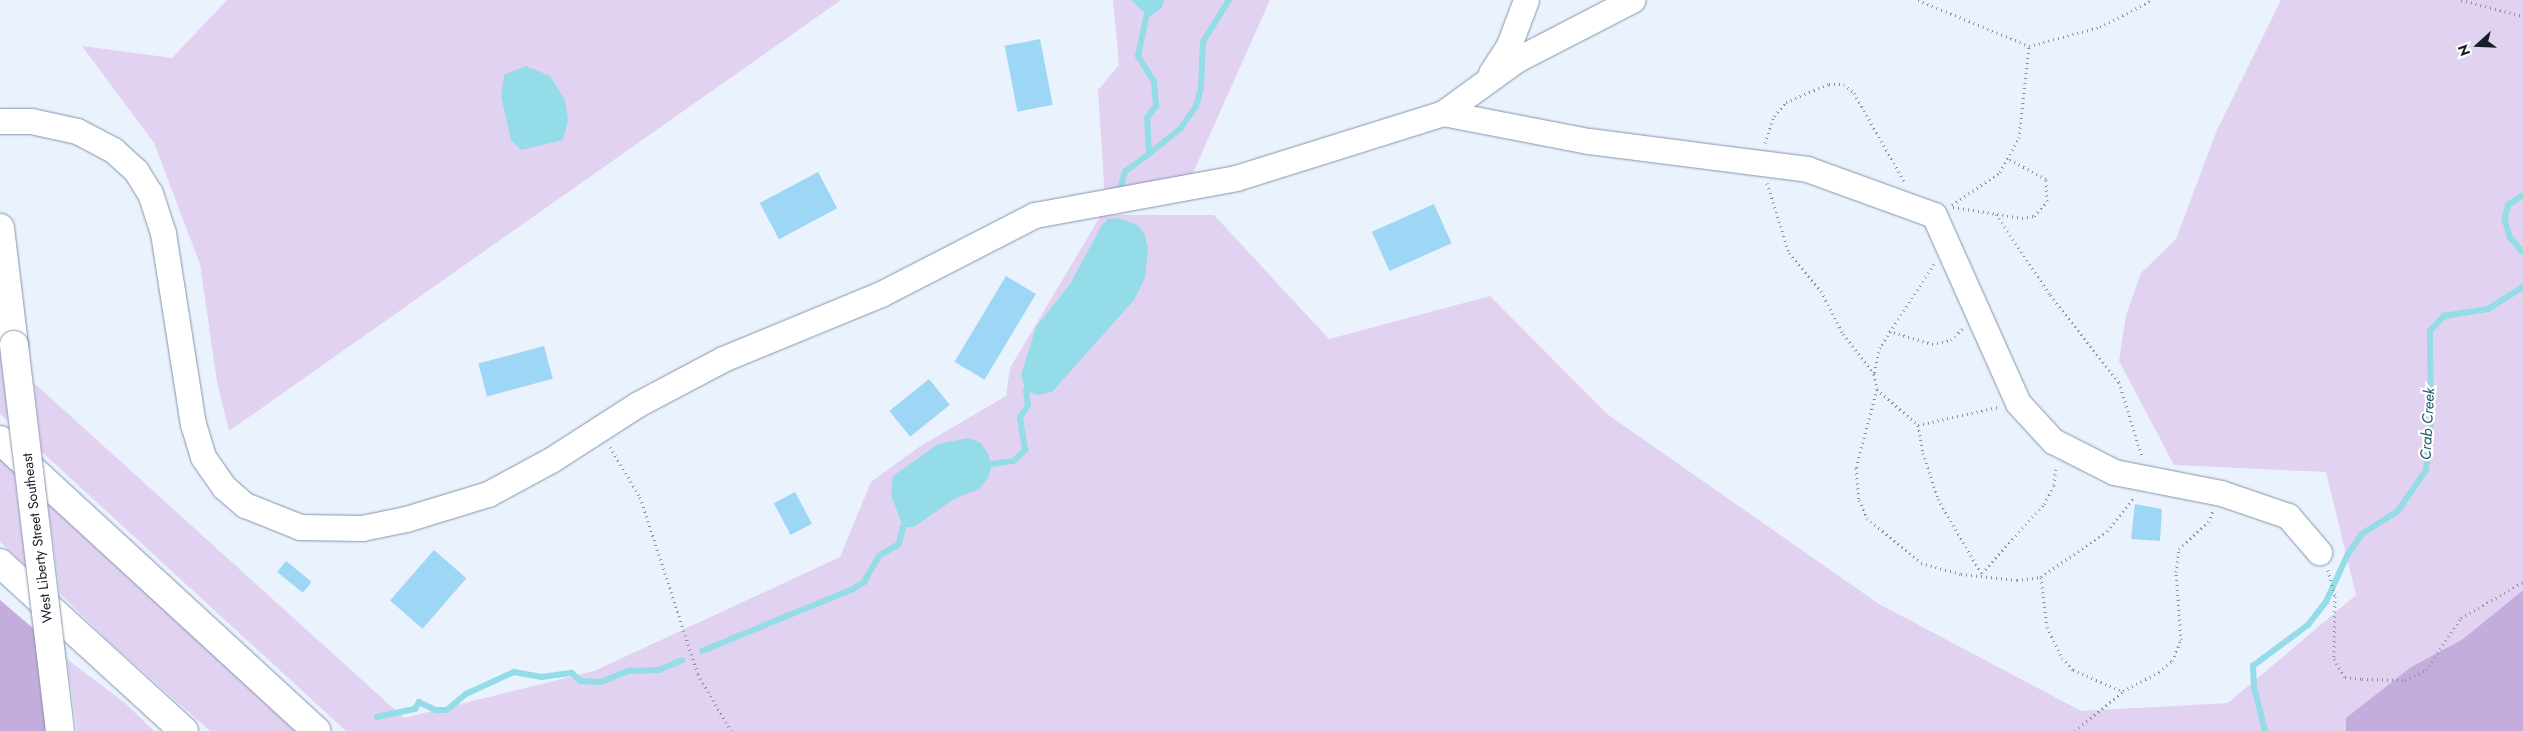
<!DOCTYPE html>
<style>
body{margin:0}
#map{position:relative;width:2523px;height:731px;overflow:hidden;background:#eaf2fd;font-family:Jost,sans-serif}
div>[style]{position:absolute}
.green>*{inset:0;background:#e1d2f2}
.forest>*{inset:0;background:#c4acdc}
.water>*{inset:0;background:#94dce7}
.stream>*{height:5.5px;margin:-2.75px;padding:0 2.75px;transform-origin:2.75px;border-radius:2.75px;background:#94dce7}
.building>*{inset:0;background:#9ed6f6;transform-origin:0 0}
.path>*{height:3px;margin-top:-1.5px;transform-origin:0;background:repeating-linear-gradient(90deg,#8a919c 0 1px,transparent 0 5px)}
.roads{filter:drop-shadow(0 0 1px #8294ae) drop-shadow(0 0 1px #8294ae)}
.minor>*{height:25px;margin:-12.5px;padding:0 12.5px;transform-origin:12.5px;border-radius:12.5px;background:#fff}
.major>*{height:28px;margin:-14px;padding:0 14px;transform-origin:14px;border-radius:14px;background:#fff}
.highway>*{height:28px;margin:-14px;padding:0 14px;transform-origin:14px;border-radius:14px;background:#fff}
.bridges{filter:drop-shadow(0 0 1px #8294ae) drop-shadow(0 0 1px #8294ae)}
.major-bridge>*{height:28px;margin:-14px;padding:0 14px;transform-origin:14px;border-radius:14px;background:#fff}
span{translate:-50% -50%;white-space:nowrap;text-align:center;line-height:1.15;-webkit-text-stroke:4.5px #fff;paint-order:stroke}
.street-label{font-size:14px;color:#171e28}
.water-label{font-size:15px;color:#205c64;font-style:italic}
.north{position:absolute;left:2453px;top:20px;width:50px;height:50px;-webkit-text-stroke:4px #fff;paint-order:stroke;rotate:250deg;font-size:14px;font-weight:700;line-height:20px;text-align:center;color:#171e28}
.north::after{content:'';display:block;margin:auto;width:18px;height:22px;background:#171e28;clip-path:polygon(50% 0,100% 100%,50% 72%,0 100%)}
</style>
<div id="map">
<div class="green">
<i style="clip-path:polygon(227px 0,841px 0,229px 431px,217px 382px,200px 264px,154px 143px,82px 46px,172px 58px)"></i>
<i style="clip-path:polygon(1113px 0,1270px 0,1187px 186px,1105px 200px,1098px 90px,1119px 65px)"></i>
<i style="clip-path:polygon(2281px 0,2523px 0,2523px 590px,2463px 639px,2411px 667px,2347px 718px,2346px 731px,346px 731px,42px 452px,34px 383px,404px 718px,594px 671px,840px 557px,871px 482px,919px 447px,1006px 396px,1010px 368px,1101px 215px,1214px 215px,1329px 339px,1490px 296px,1607px 414px,1879px 604px,2081px 711px,2228px 703px,2356px 595px,2326px 472px,2174px 465px,2119px 361px,2126px 315px,2141px 273px,2176px 239px,2217px 130px)"></i>
<i style="clip-path:polygon(0 348px,8px 421px,0 414px)"></i>
<i style="clip-path:polygon(0 454px,13px 466px,26px 566px,0 542px)"></i>
<i style="clip-path:polygon(48px 503px,297px 731px,210px 731px,114px 646px,60px 594px)"></i>
<i style="clip-path:polygon(67px 659px,125px 703px,154px 731px,77px 731px)"></i>
</div>
<div class="forest">
<i style="clip-path:polygon(2523px 590px,2523px 731px,2346px 731px,2346px 718px,2411px 667px,2463px 639px)"></i>
<i style="clip-path:polygon(0 600px,34px 629px,47px 731px,0 731px)"></i>
</div>
<div class="water">
<i style="clip-path:polygon(1131px 0,1164px 0,1162px 8px,1149px 17px)"></i>
<i style="clip-path:polygon(526px 66px,550px 76px,565px 100px,568px 120px,563px 140px,521px 150px,511px 140px,501px 96px,504px 75px)"></i>
<i style="clip-path:polygon(1118px 218px,1136px 224px,1144px 233px,1148px 248px,1145px 278px,1134px 300px,1052px 392px,1037px 395px,1026px 391px,1021px 375px,1036px 327px,1070px 284px,1102px 225px,1108px 219px)"></i>
<i style="clip-path:polygon(968px 438px,981px 443px,988px 454px,992px 465px,988px 478px,979px 489px,954px 499px,914px 527px,903px 527px,891px 495px,893px 476px,938px 444px)"></i>
</div>
<div class="stream">
<i style="left:1149px;top:154px;width:40px;rotate:-39deg"></i>
<i style="left:1180px;top:129px;width:28px;rotate:-55deg"></i>
<i style="left:1196px;top:106px;width:18px;rotate:-74deg"></i>
<i style="left:1201px;top:89px;width:47px;rotate:-87.6deg"></i>
<i style="left:1203px;top:42px;width:49px;rotate:-58.2deg"></i>
<i style="left:1121px;top:186px;width:15px;rotate:-74deg"></i>
<i style="left:1125px;top:172px;width:30px;rotate:-37deg"></i>
<i style="left:1149px;top:154px;width:36px;rotate:-93deg"></i>
<i style="left:1147px;top:118px;width:15px;rotate:-53deg"></i>
<i style="left:1156px;top:106px;width:24px;rotate:-95deg"></i>
<i style="left:1154px;top:82px;width:31px;rotate:-122deg"></i>
<i style="left:1138px;top:56px;width:40px;rotate:-78deg"></i>
<i style="left:2523px;top:196px;width:17px;rotate:147deg"></i>
<i style="left:2509px;top:205px;width:15px;rotate:106deg"></i>
<i style="left:2505px;top:219px;width:19px;rotate:74deg"></i>
<i style="left:2510px;top:237px;width:20px;rotate:49deg"></i>
<i style="left:992px;top:464px;width:22px;rotate:-8deg"></i>
<i style="left:1014px;top:461px;width:16px;rotate:-45deg"></i>
<i style="left:1025px;top:450px;width:32px;rotate:-99deg"></i>
<i style="left:1020px;top:418px;width:15px;rotate:-58deg"></i>
<i style="left:1028px;top:405px;width:14px;rotate:-98deg"></i>
<i style="left:702px;top:651px;width:163px;rotate:-22.3deg"></i>
<i style="left:853px;top:589px;width:13px;rotate:-32deg"></i>
<i style="left:864px;top:582px;width:30px;rotate:-60deg"></i>
<i style="left:879px;top:556px;width:23px;rotate:-31deg"></i>
<i style="left:899px;top:544px;width:17px;rotate:-77deg"></i>
<i style="left:377px;top:717px;width:39px;rotate:-12deg"></i>
<i style="left:415px;top:709px;width:8px;rotate:-60deg"></i>
<i style="left:419px;top:702px;width:19px;rotate:25deg"></i>
<i style="left:436px;top:710px;width:11px"></i>
<i style="left:447px;top:710px;width:25px;rotate:-40deg"></i>
<i style="left:466px;top:694px;width:53px;rotate:-24.6deg"></i>
<i style="left:514px;top:672px;width:28px;rotate:10deg"></i>
<i style="left:542px;top:677px;width:30px;rotate:-8deg"></i>
<i style="left:572px;top:673px;width:12px;rotate:42deg"></i>
<i style="left:581px;top:681px;width:20px;rotate:3deg"></i>
<i style="left:601px;top:682px;width:29px;rotate:-22deg"></i>
<i style="left:628px;top:671px;width:31px;rotate:-2deg"></i>
<i style="left:659px;top:670px;width:25px;rotate:-23deg"></i>
<i style="left:2265px;top:731px;width:45px;rotate:-104deg"></i>
<i style="left:2254px;top:687px;width:21px;rotate:-93deg"></i>
<i style="left:2253px;top:666px;width:69px;rotate:-36.7deg"></i>
<i style="left:2308px;top:625px;width:29px;rotate:-52deg"></i>
<i style="left:2326px;top:602px;width:53px;rotate:-65.4deg"></i>
<i style="left:2348px;top:554px;width:24px;rotate:-55deg"></i>
<i style="left:2362px;top:534px;width:43px;rotate:-32.6deg"></i>
<i style="left:2398px;top:511px;width:50px;rotate:-55.7deg"></i>
<i style="left:2426px;top:470px;width:37px;rotate:-82deg"></i>
<i style="left:2431px;top:433px;width:102px;rotate:-90.6deg"></i>
<i style="left:2430px;top:331px;width:21px;rotate:-47deg"></i>
<i style="left:2444px;top:316px;width:45px;rotate:-9deg"></i>
<i style="left:2488px;top:309px;width:41px;rotate:-32.2deg"></i>
</div>
<div class="building">
<i style="left:1040px;top:39px;width:67px;height:36px;rotate:79deg"></i>
<i style="left:818px;top:172px;width:41px;height:66px;rotate:62deg"></i>
<i style="left:1434px;top:204px;width:43px;height:68px;rotate:66deg"></i>
<i style="left:1006px;top:276px;width:35px;height:100px;rotate:31deg"></i>
<i style="left:544px;top:346px;width:34px;height:68px;rotate:75deg"></i>
<i style="left:929px;top:379px;width:33px;height:51px;rotate:51deg"></i>
<i style="left:795px;top:492px;width:36px;height:24px;rotate:62deg"></i>
<i style="clip-path:polygon(2135px 504px,2162px 509px,2160px 541px,2131px 539px)"></i>
<i style="left:434px;top:550px;width:43px;height:67px;rotate:41deg"></i>
<i style="left:286px;top:561px;width:33px;height:14px;rotate:39deg"></i>
</div>
<div class="path">
<i style="left:1918px;top:0;width:120px;rotate:22.5deg"></i>
<i style="left:2461px;top:0;width:64px;rotate:14.5deg"></i>
<i style="left:1765px;top:143px;width:28px;rotate:-72deg"></i>
<i style="left:1774px;top:116px;width:18px;rotate:-49deg"></i>
<i style="left:1786px;top:102px;width:47px;rotate:-22.7deg"></i>
<i style="left:1829px;top:84px;width:15px"></i>
<i style="left:1844px;top:84px;width:13px;rotate:42deg"></i>
<i style="left:1854px;top:93px;width:101px;rotate:60.4deg"></i>
<i style="left:1767px;top:183px;width:73px;rotate:72.6deg"></i>
<i style="left:1789px;top:253px;width:50px;rotate:49.9deg"></i>
<i style="left:1821px;top:291px;width:48px;rotate:62.9deg"></i>
<i style="left:1843px;top:334px;width:51px;rotate:52.2deg"></i>
<i style="left:1952px;top:205px;width:58px;rotate:-34.5deg"></i>
<i style="left:2000px;top:172px;width:39px;rotate:-61deg"></i>
<i style="left:2019px;top:138px;width:93px;rotate:-83.8deg"></i>
<i style="left:2029px;top:46px;width:73px;rotate:-15deg"></i>
<i style="left:2100px;top:27px;width:59px;rotate:-27.4deg"></i>
<i style="left:1953px;top:207px;width:70px;rotate:9.1deg"></i>
<i style="left:2022px;top:218px;width:12px;rotate:-9deg"></i>
<i style="left:2034px;top:216px;width:20px;rotate:-49deg"></i>
<i style="left:2047px;top:201px;width:22px;rotate:-93deg"></i>
<i style="left:2046px;top:179px;width:44px;rotate:-151.7deg"></i>
<i style="left:1996px;top:214px;width:97px;rotate:56.3deg"></i>
<i style="left:2050px;top:295px;width:111px;rotate:51.6deg"></i>
<i style="left:2119px;top:382px;width:78px;rotate:73deg"></i>
<i style="left:1934px;top:264px;width:99px;rotate:123deg"></i>
<i style="left:1880px;top:347px;width:28px;rotate:103deg"></i>
<i style="left:1874px;top:374px;width:15px;rotate:79deg"></i>
<i style="left:1877px;top:389px;width:55px;rotate:41.3deg"></i>
<i style="left:1918px;top:425px;width:82px;rotate:-12.7deg"></i>
<i style="left:1889px;top:331px;width:45px;rotate:16.8deg"></i>
<i style="left:1932px;top:344px;width:19px;rotate:-12deg"></i>
<i style="left:1951px;top:340px;width:16px;rotate:-45deg"></i>
<i style="left:1877px;top:389px;width:82px;rotate:104.9deg"></i>
<i style="left:1856px;top:468px;width:32px;rotate:85deg"></i>
<i style="left:1859px;top:500px;width:20px;rotate:66deg"></i>
<i style="left:1867px;top:518px;width:70px;rotate:39.8deg"></i>
<i style="left:1921px;top:563px;width:41px;rotate:15.4deg"></i>
<i style="left:1961px;top:574px;width:56px;rotate:6.1deg"></i>
<i style="left:2017px;top:580px;width:24px;rotate:-7deg"></i>
<i style="left:2041px;top:577px;width:80px;rotate:-34.9deg"></i>
<i style="left:2107px;top:531px;width:43px;rotate:-51.5deg"></i>
<i style="left:1918px;top:425px;width:28px;rotate:80deg"></i>
<i style="left:1923px;top:453px;width:48px;rotate:71.9deg"></i>
<i style="left:1938px;top:499px;width:86px;rotate:59.8deg"></i>
<i style="left:610px;top:447px;width:58px;rotate:59deg"></i>
<i style="left:640px;top:497px;width:186px;rotate:71.9deg"></i>
<i style="left:698px;top:674px;width:66px;rotate:59.9deg"></i>
<i style="left:2328px;top:570px;width:27px;rotate:75deg"></i>
<i style="left:2335px;top:596px;width:63px;rotate:90.9deg"></i>
<i style="left:2334px;top:659px;width:21px;rotate:59deg"></i>
<i style="left:2345px;top:677px;width:17px;rotate:7deg"></i>
<i style="left:2362px;top:679px;width:43px;rotate:1.3deg"></i>
<i style="left:2405px;top:680px;width:23px;rotate:-25deg"></i>
<i style="left:2426px;top:670px;width:63px;rotate:-56.1deg"></i>
<i style="left:2461px;top:618px;width:72px;rotate:-30.1deg"></i>
<i style="left:1982px;top:573px;width:93px;rotate:-48.1deg"></i>
<i style="left:2044px;top:504px;width:21px;rotate:-62deg"></i>
<i style="left:2054px;top:485px;width:19px;rotate:-84deg"></i>
<i style="left:2041px;top:577px;width:50px;rotate:83.2deg"></i>
<i style="left:2047px;top:627px;width:34px;rotate:64deg"></i>
<i style="left:2062px;top:658px;width:16px;rotate:47deg"></i>
<i style="left:2073px;top:670px;width:53px;rotate:23.2deg"></i>
<i style="left:2075px;top:731px;width:62px;rotate:-39.8deg"></i>
<i style="left:2123px;top:691px;width:41px;rotate:-27.8deg"></i>
<i style="left:2159px;top:672px;width:17px;rotate:-40deg"></i>
<i style="left:2172px;top:661px;width:23px;rotate:-67deg"></i>
<i style="left:2181px;top:640px;width:68px;rotate:-94.2deg"></i>
<i style="left:2176px;top:572px;width:23px;rotate:-83deg"></i>
<i style="left:2179px;top:549px;width:40px;rotate:-43deg"></i>
<i style="left:2208px;top:522px;width:12px;rotate:-66deg"></i>
</div>
<div class="roads">
<div class="minor">
<i style="left:1491px;top:73px;width:33px;rotate:-57deg"></i>
<i style="left:1509px;top:45px;width:48px;rotate:-69.3deg"></i>
<i style="left:1443px;top:113px;width:90px;rotate:-36deg"></i>
<i style="left:1516px;top:60px;width:131px;rotate:-27.3deg"></i>
<i style="left:0;top:121px;width:31px"></i>
<i style="left:31px;top:121px;width:47px;rotate:12.3deg"></i>
<i style="left:77px;top:131px;width:41px;rotate:27.8deg"></i>
<i style="left:113px;top:150px;width:31px;rotate:42deg"></i>
<i style="left:136px;top:171px;width:26px;rotate:58deg"></i>
<i style="left:150px;top:193px;width:42px;rotate:72deg"></i>
<i style="left:163px;top:233px;width:193px;rotate:81.1deg"></i>
<i style="left:193px;top:424px;width:34px;rotate:73deg"></i>
<i style="left:203px;top:457px;width:37px;rotate:55deg"></i>
<i style="left:224px;top:487px;width:28px;rotate:41deg"></i>
<i style="left:245px;top:505px;width:59px;rotate:21.8deg"></i>
<i style="left:300px;top:527px;width:62px;rotate:0.9deg"></i>
<i style="left:362px;top:528px;width:45px;rotate:-11.6deg"></i>
<i style="left:406px;top:519px;width:86px;rotate:-17deg"></i>
<i style="left:488px;top:494px;width:72px;rotate:-28.4deg"></i>
<i style="left:551px;top:460px;width:103px;rotate:-32.8deg"></i>
<i style="left:638px;top:404px;width:96px;rotate:-27.9deg"></i>
<i style="left:723px;top:359px;width:171px;rotate:-22.4deg"></i>
<i style="left:881px;top:294px;width:173px;rotate:-27.2deg"></i>
<i style="left:1035px;top:215px;width:204px;rotate:-10.4deg"></i>
<i style="left:1236px;top:178px;width:217px;rotate:-17.4deg"></i>
<i style="left:1443px;top:113px;width:149px;rotate:10.9deg"></i>
<i style="left:1589px;top:141px;width:220px;rotate:7.3deg"></i>
<i style="left:1807px;top:169px;width:135px;rotate:19.9deg"></i>
<i style="left:1934px;top:215px;width:206px;rotate:65.9deg"></i>
<i style="left:2018px;top:403px;width:52px;rotate:47.4deg"></i>
<i style="left:2053px;top:441px;width:68px;rotate:26.9deg"></i>
<i style="left:2114px;top:472px;width:109px;rotate:11.1deg"></i>
<i style="left:2221px;top:493px;width:71px;rotate:18.9deg"></i>
<i style="left:2288px;top:516px;width:48px;rotate:49.3deg"></i>
</div>
<div class="major">
<i style="left:0;top:228px;width:118px;rotate:83.2deg"></i>
</div>
<div class="highway">
<i style="left:0;top:440px;width:430px;rotate:42.6deg"></i>
<i style="left:0;top:563px;width:249px;rotate:42.4deg"></i>
</div>
</div>
<div class="bridges">
<div class="major-bridge">
<i style="left:14px;top:345px;width:389px;rotate:83.2deg"></i>
</div>
</div>
<div class="street-label">
<span style="left:37px;top:538px;rotate:-97deg">West Liberty Street Southeast</span>
</div>
<div class="water-label">
<span style="left:2428px;top:424px;rotate:-87deg">Crab Creek</span>
</div>
<div class="north">N</div>
</div>
